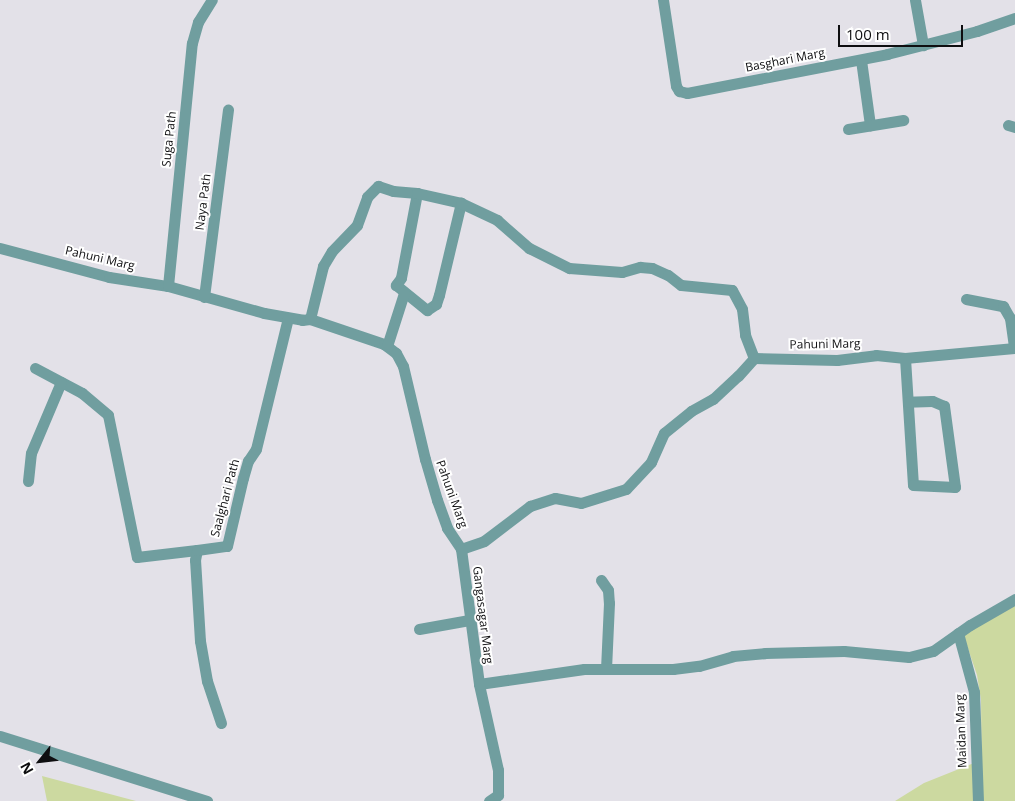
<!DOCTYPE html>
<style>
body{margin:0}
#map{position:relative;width:1015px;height:801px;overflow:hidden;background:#e3e1e8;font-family:"Open Sans",sans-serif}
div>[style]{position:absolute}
.green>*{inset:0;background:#ccd9a0}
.minor>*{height:11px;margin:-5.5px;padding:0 5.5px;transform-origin:5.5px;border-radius:5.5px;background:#709e9f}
span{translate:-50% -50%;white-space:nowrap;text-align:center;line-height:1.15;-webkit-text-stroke:4px #fff;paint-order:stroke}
.street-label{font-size:12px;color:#0e0e10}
.north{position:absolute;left:15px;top:736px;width:50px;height:50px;-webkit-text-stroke:4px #fff;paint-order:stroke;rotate:241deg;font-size:14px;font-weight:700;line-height:20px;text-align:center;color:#0e0e10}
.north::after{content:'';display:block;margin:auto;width:18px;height:22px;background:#0e0e10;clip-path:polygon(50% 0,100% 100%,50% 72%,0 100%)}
.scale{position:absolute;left:838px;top:25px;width:125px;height:22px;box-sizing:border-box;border:2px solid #0e0e10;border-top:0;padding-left:6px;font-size:15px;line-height:18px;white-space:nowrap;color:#0e0e10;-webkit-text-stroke:4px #fff;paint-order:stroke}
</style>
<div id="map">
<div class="green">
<i style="clip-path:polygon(1015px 605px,1015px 801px,982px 801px,981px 700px,977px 675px,963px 634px)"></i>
<i style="clip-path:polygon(974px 763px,976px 801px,895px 801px,924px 783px)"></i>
<i style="clip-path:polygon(42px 776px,136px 801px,47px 801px)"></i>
</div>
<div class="minor">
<i style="left:663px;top:0;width:87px;rotate:81.4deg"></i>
<i style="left:676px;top:86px;width:6px;rotate:59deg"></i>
<i style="left:679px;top:91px;width:8px;rotate:14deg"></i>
<i style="left:687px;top:93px;width:204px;rotate:-11deg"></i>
<i style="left:887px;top:54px;width:93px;rotate:-14.3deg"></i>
<i style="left:977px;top:31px;width:40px;rotate:-18.9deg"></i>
<i style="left:915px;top:0;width:46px;rotate:79.9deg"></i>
<i style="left:861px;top:60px;width:66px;rotate:82.1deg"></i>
<i style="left:1008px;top:125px;width:7px;rotate:16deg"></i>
<i style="left:848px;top:129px;width:56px;rotate:-9.3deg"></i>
<i style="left:417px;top:193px;width:86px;rotate:100.7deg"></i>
<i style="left:401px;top:278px;width:9px;rotate:126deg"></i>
<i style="left:396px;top:285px;width:40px;rotate:39deg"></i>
<i style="left:427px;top:310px;width:11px;rotate:-34deg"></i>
<i style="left:436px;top:304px;width:9px;rotate:-72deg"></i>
<i style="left:439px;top:295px;width:95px;rotate:-76.6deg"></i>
<i style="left:0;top:248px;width:113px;rotate:14.9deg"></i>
<i style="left:109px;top:277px;width:60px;rotate:8.7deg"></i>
<i style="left:168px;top:286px;width:100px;rotate:15.7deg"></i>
<i style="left:264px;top:313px;width:39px;rotate:10deg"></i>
<i style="left:302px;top:320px;width:8px;rotate:-7deg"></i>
<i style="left:310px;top:319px;width:78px;rotate:18.7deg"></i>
<i style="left:384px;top:344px;width:15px;rotate:37deg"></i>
<i style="left:396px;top:353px;width:15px;rotate:62deg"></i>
<i style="left:403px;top:366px;width:96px;rotate:76.7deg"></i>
<i style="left:425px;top:459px;width:43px;rotate:73.7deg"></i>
<i style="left:437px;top:500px;width:30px;rotate:70deg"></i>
<i style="left:447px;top:528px;width:25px;rotate:56deg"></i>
<i style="left:461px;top:549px;width:24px;rotate:-19deg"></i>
<i style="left:484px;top:541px;width:58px;rotate:-37.3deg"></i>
<i style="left:530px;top:506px;width:26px;rotate:-18deg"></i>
<i style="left:555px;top:498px;width:26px;rotate:11deg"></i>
<i style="left:581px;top:503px;width:47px;rotate:-17.3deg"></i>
<i style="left:626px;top:489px;width:37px;rotate:-47deg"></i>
<i style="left:651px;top:462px;width:32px;rotate:-66deg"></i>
<i style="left:664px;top:433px;width:35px;rotate:-39deg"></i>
<i style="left:691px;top:411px;width:25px;rotate:-29deg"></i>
<i style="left:713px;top:399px;width:34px;rotate:-43deg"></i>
<i style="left:738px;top:376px;width:24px;rotate:-48deg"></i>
<i style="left:754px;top:358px;width:83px;rotate:1.4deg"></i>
<i style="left:837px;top:360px;width:39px;rotate:-7deg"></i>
<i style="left:876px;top:355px;width:29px;rotate:6deg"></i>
<i style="left:905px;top:358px;width:110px;rotate:-5.2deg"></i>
<i style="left:168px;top:286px;width:244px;rotate:-84.4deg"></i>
<i style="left:192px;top:43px;width:22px;rotate:-74deg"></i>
<i style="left:198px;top:22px;width:26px;rotate:-58deg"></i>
<i style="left:204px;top:297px;width:189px;rotate:-82.7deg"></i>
<i style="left:966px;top:299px;width:38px;rotate:11deg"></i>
<i style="left:1003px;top:306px;width:14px;rotate:60deg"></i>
<i style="left:1010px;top:318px;width:30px;rotate:82deg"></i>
<i style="left:310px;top:319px;width:55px;rotate:-76.2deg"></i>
<i style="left:323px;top:266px;width:17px;rotate:-59deg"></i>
<i style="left:332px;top:251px;width:36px;rotate:-46deg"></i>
<i style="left:357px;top:225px;width:30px;rotate:-70deg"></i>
<i style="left:367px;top:197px;width:16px;rotate:-45deg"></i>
<i style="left:378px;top:186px;width:16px;rotate:18deg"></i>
<i style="left:393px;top:191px;width:24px;rotate:5deg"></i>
<i style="left:417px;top:193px;width:45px;rotate:12.8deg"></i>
<i style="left:461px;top:203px;width:40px;rotate:25deg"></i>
<i style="left:497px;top:220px;width:43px;rotate:41.2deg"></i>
<i style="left:529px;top:248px;width:45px;rotate:26.6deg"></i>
<i style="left:569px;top:268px;width:53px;rotate:4.3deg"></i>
<i style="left:622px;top:272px;width:19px;rotate:-16deg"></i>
<i style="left:640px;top:267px;width:12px;rotate:5deg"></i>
<i style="left:652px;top:268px;width:17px;rotate:24deg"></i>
<i style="left:668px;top:275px;width:16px;rotate:38deg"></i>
<i style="left:681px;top:285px;width:51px;rotate:5.6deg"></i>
<i style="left:732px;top:290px;width:21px;rotate:62deg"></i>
<i style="left:742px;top:309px;width:26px;rotate:83deg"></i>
<i style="left:745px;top:335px;width:25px;rotate:69deg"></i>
<i style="left:387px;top:346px;width:56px;rotate:-72.2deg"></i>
<i style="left:905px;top:358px;width:127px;rotate:86.4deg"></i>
<i style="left:913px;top:485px;width:42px;rotate:2.7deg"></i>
<i style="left:955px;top:487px;width:82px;rotate:-97.7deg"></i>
<i style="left:944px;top:406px;width:13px;rotate:-157deg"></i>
<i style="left:932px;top:401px;width:24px;rotate:178deg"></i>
<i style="left:35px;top:368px;width:53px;rotate:28deg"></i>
<i style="left:82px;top:393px;width:34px;rotate:40deg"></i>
<i style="left:108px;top:415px;width:145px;rotate:78.5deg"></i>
<i style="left:137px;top:557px;width:60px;rotate:-6.7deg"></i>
<i style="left:28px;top:481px;width:28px;rotate:-84deg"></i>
<i style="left:31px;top:453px;width:77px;rotate:-67.1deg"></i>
<i style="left:461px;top:549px;width:136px;rotate:82.4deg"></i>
<i style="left:601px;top:580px;width:12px;rotate:55deg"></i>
<i style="left:608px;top:590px;width:13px;rotate:86deg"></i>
<i style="left:609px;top:603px;width:65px;rotate:92.6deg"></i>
<i style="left:419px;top:629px;width:51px;rotate:-10.2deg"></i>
<i style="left:958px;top:633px;width:61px;rotate:74.8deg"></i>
<i style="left:974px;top:692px;width:109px;rotate:87.9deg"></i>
<i style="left:221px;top:723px;width:44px;rotate:-108.4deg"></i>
<i style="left:207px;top:681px;width:41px;rotate:-99.9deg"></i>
<i style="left:200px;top:641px;width:81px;rotate:-93.5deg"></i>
<i style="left:195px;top:560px;width:10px;rotate:-79deg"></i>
<i style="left:197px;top:550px;width:30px;rotate:-8deg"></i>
<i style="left:227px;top:546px;width:70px;rotate:-76.8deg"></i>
<i style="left:243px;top:478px;width:18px;rotate:-74deg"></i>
<i style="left:248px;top:461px;width:14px;rotate:-56deg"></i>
<i style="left:256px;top:449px;width:135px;rotate:-76.3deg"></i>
<i style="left:0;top:736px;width:217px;rotate:17.4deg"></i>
<i style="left:489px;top:801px;width:11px;rotate:-34deg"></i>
<i style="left:498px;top:795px;width:25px;rotate:-90deg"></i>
<i style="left:498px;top:770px;width:88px;rotate:-102.5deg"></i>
<i style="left:479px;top:684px;width:106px;rotate:-8.1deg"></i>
<i style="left:584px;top:669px;width:89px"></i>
<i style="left:673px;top:669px;width:26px;rotate:-7deg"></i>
<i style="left:699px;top:666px;width:35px;rotate:-16deg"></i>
<i style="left:733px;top:656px;width:32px;rotate:-5deg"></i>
<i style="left:765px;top:653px;width:79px;rotate:-1.5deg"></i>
<i style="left:844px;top:651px;width:65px;rotate:5.3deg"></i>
<i style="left:909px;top:657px;width:25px;rotate:-14deg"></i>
<i style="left:933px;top:651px;width:45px;rotate:-35.1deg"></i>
<i style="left:970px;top:625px;width:52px;rotate:-30deg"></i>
</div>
<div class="street-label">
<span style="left:785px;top:60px;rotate:-11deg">Basghari Marg</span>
<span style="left:169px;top:139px;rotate:-84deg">Suga Path</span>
<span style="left:203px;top:202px;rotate:-83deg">Naya Path</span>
<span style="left:100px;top:258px;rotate:13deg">Pahuni Marg</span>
<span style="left:825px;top:344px;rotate:-1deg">Pahuni Marg</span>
<span style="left:452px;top:494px;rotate:70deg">Pahuni Marg</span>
<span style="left:225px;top:498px;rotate:-75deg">Saalghari Path</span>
<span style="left:483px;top:615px;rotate:83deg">Gangasagar Marg</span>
<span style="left:961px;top:731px;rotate:-92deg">Maidan Marg</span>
</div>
<div class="north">N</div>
<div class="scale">100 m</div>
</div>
